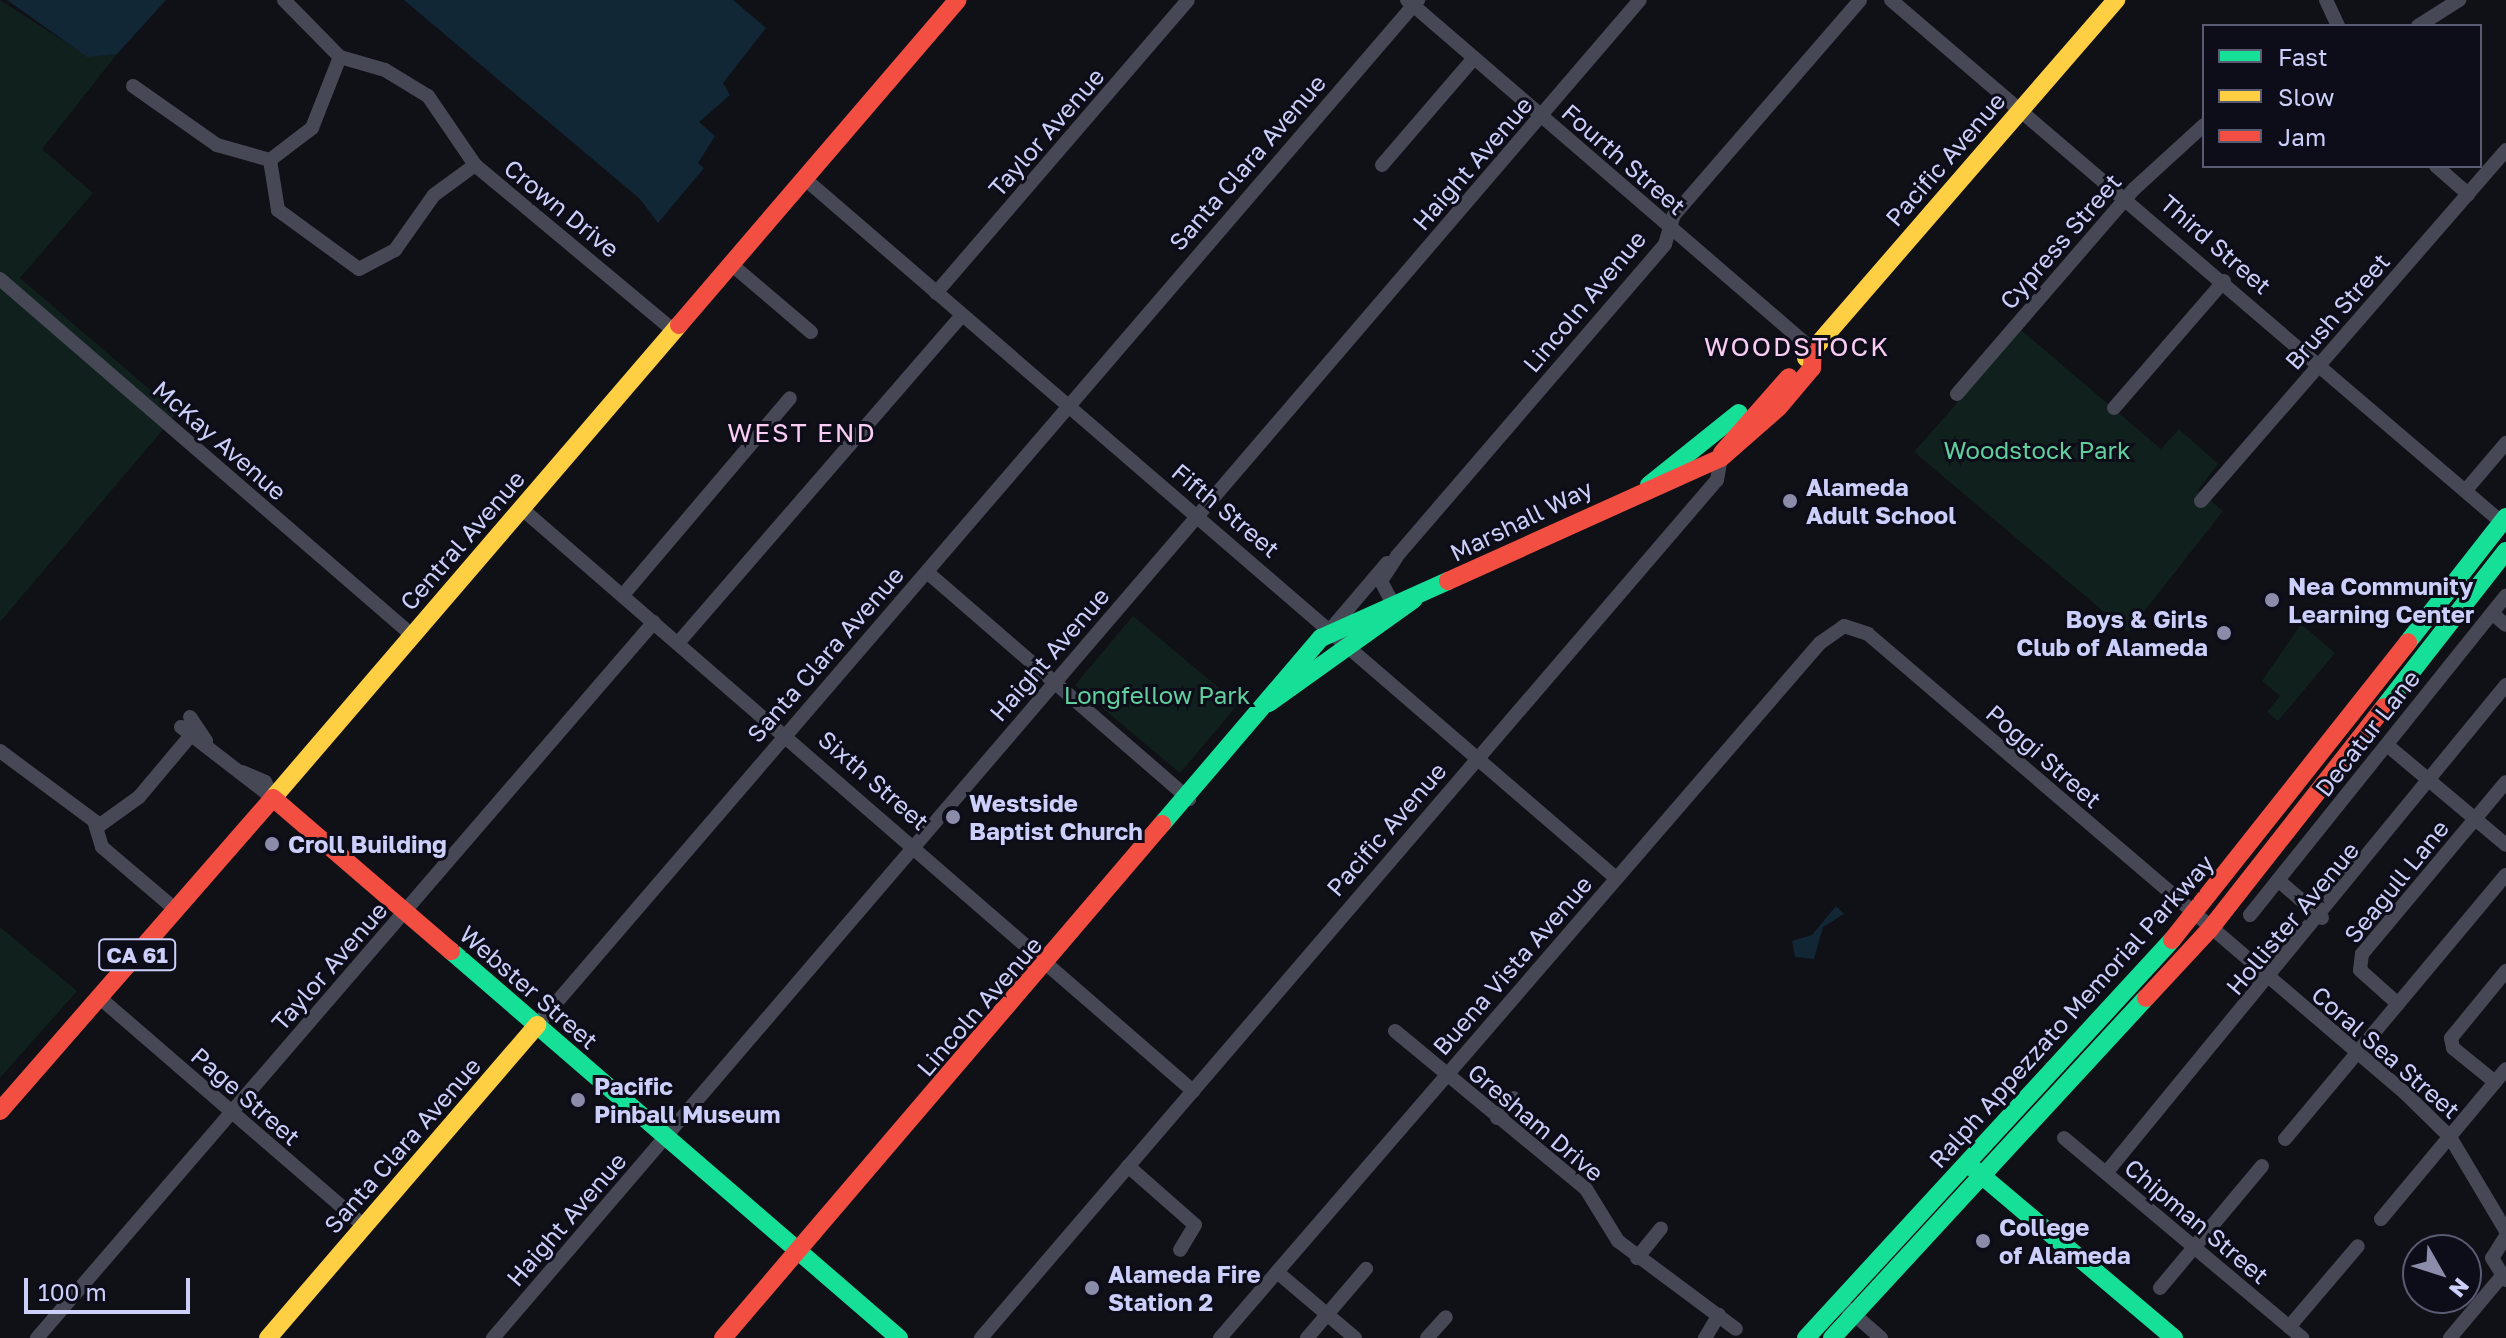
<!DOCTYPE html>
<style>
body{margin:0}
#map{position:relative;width:2506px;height:1338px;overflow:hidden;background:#101017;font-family:"Golos Text",sans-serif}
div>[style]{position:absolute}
.green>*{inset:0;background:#10201d;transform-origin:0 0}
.water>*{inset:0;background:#112736}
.street>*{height:14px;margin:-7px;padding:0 7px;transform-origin:7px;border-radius:7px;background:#464856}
.fast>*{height:18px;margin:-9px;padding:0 9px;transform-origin:9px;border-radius:9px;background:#16e098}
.slow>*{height:18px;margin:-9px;padding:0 9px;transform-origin:9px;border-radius:9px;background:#ffcf43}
.jam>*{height:18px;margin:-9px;padding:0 9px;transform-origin:9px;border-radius:9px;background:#f24e42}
.dots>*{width:22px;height:22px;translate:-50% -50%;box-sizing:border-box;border:4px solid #0d0d1a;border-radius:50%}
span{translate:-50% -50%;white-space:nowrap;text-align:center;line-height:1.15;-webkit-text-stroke:6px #0d0d1a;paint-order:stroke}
.shield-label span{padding:2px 6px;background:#0d0d1a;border:2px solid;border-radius:6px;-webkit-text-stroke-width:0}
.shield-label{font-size:22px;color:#cbcff9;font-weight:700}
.street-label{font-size:24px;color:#cbcff9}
.park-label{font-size:24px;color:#61cf9d}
.poi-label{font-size:24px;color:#cbcff9;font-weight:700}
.left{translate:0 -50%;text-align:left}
.right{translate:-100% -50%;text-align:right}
.neighbourhood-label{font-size:26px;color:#f9cdf2;letter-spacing:2px}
.legend{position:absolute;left:2202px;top:24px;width:280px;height:144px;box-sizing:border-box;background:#0d0d1a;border:2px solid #595b73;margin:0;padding:10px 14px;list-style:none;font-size:24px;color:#cbcff9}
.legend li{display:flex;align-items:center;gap:16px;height:40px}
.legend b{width:40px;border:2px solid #595b73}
.north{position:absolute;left:2402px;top:1234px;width:80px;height:80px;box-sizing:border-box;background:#0d0d1a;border:2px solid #595b73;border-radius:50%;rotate:129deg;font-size:22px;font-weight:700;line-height:32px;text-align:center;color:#cbcff9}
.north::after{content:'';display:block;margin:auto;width:28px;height:36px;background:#8a8caa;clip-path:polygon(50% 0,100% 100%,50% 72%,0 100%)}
.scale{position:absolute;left:24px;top:1278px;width:166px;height:36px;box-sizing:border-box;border:4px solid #cbcff9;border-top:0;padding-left:10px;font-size:24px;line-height:28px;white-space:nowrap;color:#cbcff9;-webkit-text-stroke:6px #0d0d1a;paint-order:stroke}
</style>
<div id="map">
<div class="green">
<i style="clip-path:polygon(0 0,87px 56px,117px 54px,42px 149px,93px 193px,20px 278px,177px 413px,0 622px)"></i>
<i style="clip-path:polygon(2021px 330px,2161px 449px,2179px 429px,2218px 464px,2198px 490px,2223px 511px,2128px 632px,1914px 452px)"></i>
<i style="left:1133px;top:616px;width:137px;height:90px;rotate:40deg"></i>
<i style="clip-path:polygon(2301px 624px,2335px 653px,2278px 721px,2267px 712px,2280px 696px,2262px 681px)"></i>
<i style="clip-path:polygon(0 927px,77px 991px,0 1078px)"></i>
</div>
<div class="water">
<i style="clip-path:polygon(7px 0,166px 0,117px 54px,87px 57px)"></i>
<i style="clip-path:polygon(404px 0,733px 0,766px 28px,723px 83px,730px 95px,699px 122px,715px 136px,698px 163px,704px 168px,658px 223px,640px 199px)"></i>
<i style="clip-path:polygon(1836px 906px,1844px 914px,1823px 927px,1814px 959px,1795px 957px,1792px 941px,1812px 935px)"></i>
</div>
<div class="street">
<i style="left:284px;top:0;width:80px;rotate:45.5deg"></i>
<i style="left:340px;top:57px;width:47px;rotate:16.1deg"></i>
<i style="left:385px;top:70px;width:50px;rotate:31.2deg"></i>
<i style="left:428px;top:96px;width:83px;rotate:55.7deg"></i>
<i style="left:475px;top:165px;width:259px;rotate:39.8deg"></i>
<i style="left:1407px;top:0;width:536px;rotate:40.76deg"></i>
<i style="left:1891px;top:0;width:809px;rotate:40.54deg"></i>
<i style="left:2326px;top:0;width:29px;rotate:65deg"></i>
<i style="left:2418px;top:26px;width:49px;rotate:-32.4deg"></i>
<i style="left:133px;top:86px;width:103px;rotate:35.1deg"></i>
<i style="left:217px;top:145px;width:55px;rotate:15.8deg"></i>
<i style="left:270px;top:160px;width:53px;rotate:-37.3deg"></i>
<i style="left:312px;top:128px;width:76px;rotate:-68.5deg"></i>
<i style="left:270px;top:160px;width:51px;rotate:80.9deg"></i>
<i style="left:278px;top:210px;width:100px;rotate:36.1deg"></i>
<i style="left:359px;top:269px;width:41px;rotate:-27.8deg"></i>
<i style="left:395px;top:250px;width:67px;rotate:-54.7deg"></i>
<i style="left:434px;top:195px;width:51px;rotate:-36.2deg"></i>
<i style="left:1382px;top:165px;width:141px;rotate:-49.3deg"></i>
<i style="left:2436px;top:166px;width:43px;rotate:41.2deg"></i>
<i style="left:805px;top:179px;width:1071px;rotate:40.76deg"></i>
<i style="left:731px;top:264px;width:105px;rotate:40.4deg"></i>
<i style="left:0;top:279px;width:544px;rotate:40.83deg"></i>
<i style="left:936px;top:293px;width:386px;rotate:-49.3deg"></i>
<i style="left:1957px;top:394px;width:271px;rotate:-49.2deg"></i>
<i style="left:2134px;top:189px;width:95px;rotate:-42.4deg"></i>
<i style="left:2114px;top:408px;width:168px;rotate:-49.1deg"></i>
<i style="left:2466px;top:490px;width:62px;rotate:-49.6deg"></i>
<i style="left:2201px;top:501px;width:465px;rotate:-49deg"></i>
<i style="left:521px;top:508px;width:890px;rotate:40.94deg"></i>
<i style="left:927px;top:572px;width:347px;rotate:40.9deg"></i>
<i style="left:623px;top:595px;width:258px;rotate:-49.7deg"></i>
<i style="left:1392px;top:602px;width:24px;rotate:-118deg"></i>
<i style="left:1381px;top:581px;width:30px;rotate:-57deg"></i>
<i style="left:1397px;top:556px;width:411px;rotate:-49.3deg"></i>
<i style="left:1665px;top:244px;width:30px;rotate:-73deg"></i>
<i style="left:1674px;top:215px;width:284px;rotate:-49.1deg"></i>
<i style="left:2492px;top:613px;width:18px;rotate:41deg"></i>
<i style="left:1330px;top:630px;width:88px;rotate:-49.6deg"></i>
<i style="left:678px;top:643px;width:434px;rotate:-49.1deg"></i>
<i style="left:190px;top:717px;width:29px;rotate:56deg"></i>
<i style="left:181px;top:727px;width:116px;rotate:37.7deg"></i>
<i style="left:2387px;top:745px;width:155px;rotate:40deg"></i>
<i style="left:0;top:751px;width:124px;rotate:36.5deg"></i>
<i style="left:100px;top:825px;width:48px;rotate:-35.7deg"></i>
<i style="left:139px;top:797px;width:81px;rotate:-50deg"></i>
<i style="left:242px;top:772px;width:25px;rotate:23deg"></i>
<i style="left:265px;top:782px;width:18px;rotate:63deg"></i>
<i style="left:95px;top:824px;width:24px;rotate:73deg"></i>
<i style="left:102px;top:847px;width:97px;rotate:40.4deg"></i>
<i style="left:2278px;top:880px;width:58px;rotate:40.8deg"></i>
<i style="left:2250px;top:915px;width:409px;rotate:-51.3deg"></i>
<i style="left:100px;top:998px;width:349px;rotate:40.8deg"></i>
<i style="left:2398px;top:1004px;width:51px;rotate:-138.2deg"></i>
<i style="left:2360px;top:970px;width:16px;rotate:-83deg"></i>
<i style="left:2362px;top:954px;width:224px;rotate:-50.1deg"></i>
<i style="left:537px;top:1025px;width:1352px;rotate:-49.32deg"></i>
<i style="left:1395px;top:1031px;width:248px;rotate:39.6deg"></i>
<i style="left:1586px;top:1189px;width:61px;rotate:58.4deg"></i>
<i style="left:1618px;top:1241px;width:147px;rotate:36.7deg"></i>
<i style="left:2495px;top:1082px;width:54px;rotate:-141deg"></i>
<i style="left:2453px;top:1048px;width:10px;rotate:-101deg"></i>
<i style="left:2451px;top:1038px;width:87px;rotate:-50.6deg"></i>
<i style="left:1497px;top:1118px;width:26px;rotate:-50deg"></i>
<i style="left:2064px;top:1138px;width:311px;rotate:40deg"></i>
<i style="left:2285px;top:1139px;width:344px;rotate:-50.1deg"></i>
<i style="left:1128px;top:1166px;width:89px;rotate:41.4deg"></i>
<i style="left:1195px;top:1225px;width:29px;rotate:121deg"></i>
<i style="left:2106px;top:1173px;width:631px;rotate:-50.66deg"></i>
<i style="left:2381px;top:1219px;width:195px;rotate:-50.2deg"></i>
<i style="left:2506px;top:1236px;width:26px;rotate:122deg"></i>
<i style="left:2492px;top:1258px;width:26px;rotate:58deg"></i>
<i style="left:1637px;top:1258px;width:38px;rotate:-51deg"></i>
<i style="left:1277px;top:1272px;width:102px;rotate:40.2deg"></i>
<i style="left:2160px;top:1288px;width:159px;rotate:-50.1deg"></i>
<i style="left:1848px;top:1309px;width:44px;rotate:41.3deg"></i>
<i style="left:2289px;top:1327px;width:106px;rotate:-49.6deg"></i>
<i style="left:37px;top:1338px;width:945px;rotate:-49.25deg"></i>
<i style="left:493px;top:1338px;width:1762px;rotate:-49.4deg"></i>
<i style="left:981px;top:1338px;width:1130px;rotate:-49.38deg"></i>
<i style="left:1717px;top:480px;width:22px;rotate:-80deg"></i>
<i style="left:1220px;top:1338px;width:918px;rotate:-49.2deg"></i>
<i style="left:1820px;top:643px;width:29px;rotate:-35deg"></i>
<i style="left:1844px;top:626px;width:25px;rotate:18deg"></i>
<i style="left:1868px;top:634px;width:706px;rotate:40.52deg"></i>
<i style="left:2405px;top:1093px;width:63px;rotate:44.4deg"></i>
<i style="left:2450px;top:1137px;width:109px;rotate:59.2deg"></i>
<i style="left:1307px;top:1338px;width:91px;rotate:-49.5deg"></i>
<i style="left:1427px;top:1338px;width:28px;rotate:-48deg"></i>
<i style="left:1705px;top:1338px;width:27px;rotate:-59deg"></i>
<i style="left:2450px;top:1338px;width:80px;rotate:-50.1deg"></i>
</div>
<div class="fast">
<i style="left:1649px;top:485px;width:115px;rotate:-38.7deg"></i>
<i style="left:2408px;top:642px;width:159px;rotate:-51.9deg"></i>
<i style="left:1269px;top:703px;width:178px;rotate:-35.6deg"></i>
<i style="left:2384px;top:707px;width:198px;rotate:-52deg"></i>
<i style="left:1162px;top:824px;width:245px;rotate:-49.5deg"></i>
<i style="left:1321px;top:638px;width:139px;rotate:-24.2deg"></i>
<i style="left:451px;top:951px;width:592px;rotate:40.82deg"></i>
<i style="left:1974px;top:1169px;width:262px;rotate:40.2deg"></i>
<i style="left:1806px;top:1338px;width:541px;rotate:-47.4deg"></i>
<i style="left:1832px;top:1338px;width:463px;rotate:-47.3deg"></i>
</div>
<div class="slow">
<i style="left:1806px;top:358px;width:474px;rotate:-49.1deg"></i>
<i style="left:273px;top:798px;width:623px;rotate:-49.36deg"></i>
<i style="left:268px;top:1338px;width:413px;rotate:-49.3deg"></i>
</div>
<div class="jam">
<i style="left:679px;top:325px;width:428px;rotate:-49.4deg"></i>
<i style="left:1722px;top:453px;width:101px;rotate:-48.6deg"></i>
<i style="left:1448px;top:581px;width:299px;rotate:-24.3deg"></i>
<i style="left:1721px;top:458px;width:77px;rotate:-41.3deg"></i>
<i style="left:1779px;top:407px;width:51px;rotate:-49.8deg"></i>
<i style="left:1812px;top:368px;width:18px;rotate:-87deg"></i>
<i style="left:2172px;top:940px;width:380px;rotate:-51.6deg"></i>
<i style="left:2146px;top:998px;width:94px;rotate:-47.2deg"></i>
<i style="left:2210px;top:929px;width:282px;rotate:-51.9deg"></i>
<i style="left:0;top:1111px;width:415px;rotate:-48.9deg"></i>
<i style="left:273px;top:798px;width:235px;rotate:40.7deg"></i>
<i style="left:723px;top:1338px;width:676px;rotate:-49.5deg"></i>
</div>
<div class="dots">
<i style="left:1790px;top:501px;background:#8a8caa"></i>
<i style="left:2272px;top:600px;background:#8a8caa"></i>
<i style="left:2224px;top:633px;background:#8a8caa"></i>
<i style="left:953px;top:817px;background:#8a8caa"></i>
<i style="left:272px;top:844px;background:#8a8caa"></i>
<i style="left:578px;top:1100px;background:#8a8caa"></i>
<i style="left:1983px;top:1241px;background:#8a8caa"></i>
<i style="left:1092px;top:1288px;background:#8a8caa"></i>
</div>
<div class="shield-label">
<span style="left:137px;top:955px">CA 61</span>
</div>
<div class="street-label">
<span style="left:1046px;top:132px;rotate:-49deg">Taylor Avenue</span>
<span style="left:1624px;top:159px;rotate:41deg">Fourth Street</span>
<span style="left:1945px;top:159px;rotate:-49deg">Pacific Avenue</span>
<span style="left:1247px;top:162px;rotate:-49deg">Santa Clara Avenue</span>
<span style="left:1472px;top:163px;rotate:-49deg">Haight Avenue</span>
<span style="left:562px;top:208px;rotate:39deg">Crown Drive</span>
<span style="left:2060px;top:241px;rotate:-49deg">Cypress Street</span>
<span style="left:2216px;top:244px;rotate:41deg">Third Street</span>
<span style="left:1584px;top:301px;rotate:-50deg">Lincoln Avenue</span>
<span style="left:2337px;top:311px;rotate:-49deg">Brush Street</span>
<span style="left:220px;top:440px;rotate:41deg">McKay Avenue</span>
<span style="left:1226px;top:510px;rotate:40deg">Fifth Street</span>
<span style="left:1521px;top:520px;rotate:-26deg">Marshall Way</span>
<span style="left:462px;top:540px;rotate:-49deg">Central Avenue</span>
<span style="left:825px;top:654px;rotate:-49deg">Santa Clara Avenue</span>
<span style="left:1049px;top:654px;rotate:-49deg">Haight Avenue</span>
<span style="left:2367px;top:733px;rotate:-52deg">Decatur Lane</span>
<span style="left:2044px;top:756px;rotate:41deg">Poggi Street</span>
<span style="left:874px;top:780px;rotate:41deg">Sixth Street</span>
<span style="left:1386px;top:829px;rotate:-49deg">Pacific Avenue</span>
<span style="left:2396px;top:881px;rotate:-51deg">Seagull Lane</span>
<span style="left:2292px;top:918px;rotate:-50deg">Hollister Avenue</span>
<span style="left:1512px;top:965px;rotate:-49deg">Buena Vista Avenue</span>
<span style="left:329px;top:966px;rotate:-49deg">Taylor Avenue</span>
<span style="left:529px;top:987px;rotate:41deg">Webster Street</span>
<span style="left:979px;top:1006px;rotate:-49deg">Lincoln Avenue</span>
<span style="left:2071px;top:1011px;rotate:-48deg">Ralph Appezzato Memorial Parkway</span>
<span style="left:2386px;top:1052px;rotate:41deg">Coral Sea Street</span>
<span style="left:246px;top:1096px;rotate:41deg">Page Street</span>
<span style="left:1536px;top:1122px;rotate:40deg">Gresham Drive</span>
<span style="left:402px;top:1145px;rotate:-49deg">Santa Clara Avenue</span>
<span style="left:566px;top:1219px;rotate:-49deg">Haight Avenue</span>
<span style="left:2197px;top:1221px;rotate:40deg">Chipman Street</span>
</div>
<div class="park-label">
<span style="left:2037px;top:450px">Woodstock Park</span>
<span style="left:1157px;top:695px">Longfellow Park</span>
</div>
<div class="poi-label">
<span class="left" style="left:1806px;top:501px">Alameda<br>Adult School</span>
<span class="left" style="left:2288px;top:600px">Nea Community<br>Learning Center</span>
<span class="right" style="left:2208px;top:633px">Boys &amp; Girls<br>Club of Alameda</span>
<span class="left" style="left:969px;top:817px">Westside<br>Baptist Church</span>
<span class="left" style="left:288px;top:844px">Croll Building</span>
<span class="left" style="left:594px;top:1100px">Pacific<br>Pinball Museum</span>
<span class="left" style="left:1999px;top:1241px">College<br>of Alameda</span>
<span class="left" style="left:1108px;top:1288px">Alameda Fire<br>Station 2</span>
</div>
<div class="neighbourhood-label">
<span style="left:1797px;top:347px">WOODSTOCK</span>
<span style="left:802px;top:433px">WEST END</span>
</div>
<ul class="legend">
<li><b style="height:10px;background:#16e098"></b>Fast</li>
<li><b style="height:10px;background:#ffcf43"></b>Slow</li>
<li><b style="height:10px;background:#f24e42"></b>Jam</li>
</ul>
<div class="north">N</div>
<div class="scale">100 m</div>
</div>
